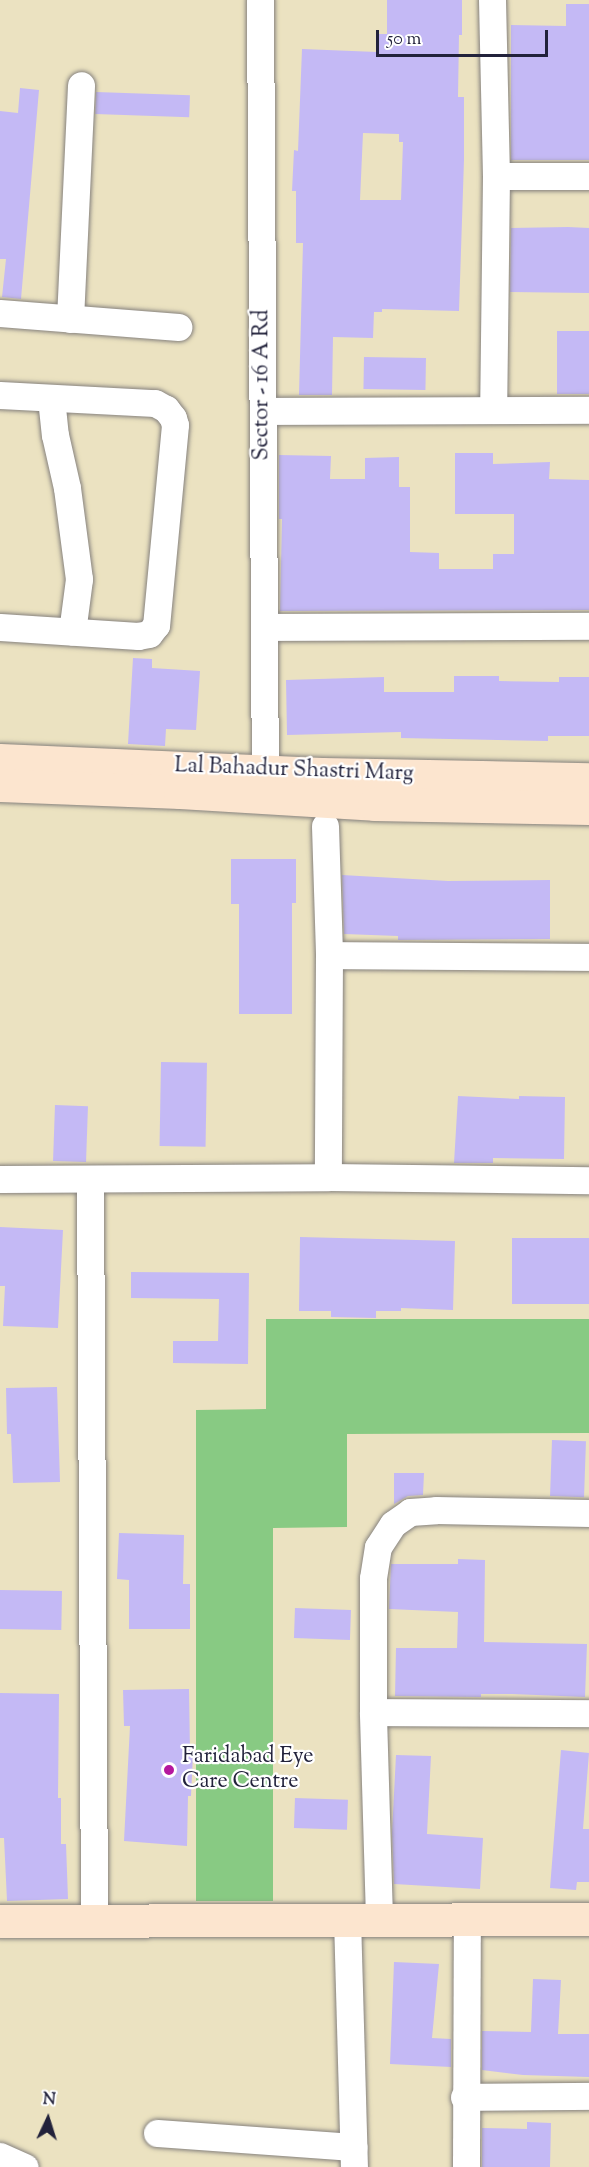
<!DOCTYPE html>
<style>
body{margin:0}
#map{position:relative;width:589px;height:2167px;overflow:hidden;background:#ebe2c1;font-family:"Sorts Mill Goudy",serif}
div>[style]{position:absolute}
.green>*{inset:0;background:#88ca83}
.building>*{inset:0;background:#c4b9f5;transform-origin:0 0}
.roads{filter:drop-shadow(0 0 2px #86827e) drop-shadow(0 0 2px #86827e)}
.street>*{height:27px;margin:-13.5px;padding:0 13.5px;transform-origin:13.5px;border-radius:13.5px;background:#fff}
.secondary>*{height:33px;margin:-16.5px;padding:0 16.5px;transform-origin:16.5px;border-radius:16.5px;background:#fce5cf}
.dots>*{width:16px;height:16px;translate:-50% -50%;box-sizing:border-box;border:3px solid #fff;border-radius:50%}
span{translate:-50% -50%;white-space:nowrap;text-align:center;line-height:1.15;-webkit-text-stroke:4.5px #fff;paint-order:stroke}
.street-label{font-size:22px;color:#22223b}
.poi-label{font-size:22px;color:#22223b}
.left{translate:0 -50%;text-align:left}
.north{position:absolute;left:18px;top:2089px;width:60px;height:60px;-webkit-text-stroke:4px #fff;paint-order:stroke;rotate:4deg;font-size:16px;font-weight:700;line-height:24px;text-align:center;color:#22223b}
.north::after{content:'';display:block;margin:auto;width:21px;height:27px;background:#22223b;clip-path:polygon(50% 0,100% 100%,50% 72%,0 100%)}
.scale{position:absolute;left:376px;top:30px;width:172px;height:27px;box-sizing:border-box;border:3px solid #22223b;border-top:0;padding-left:8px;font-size:18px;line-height:21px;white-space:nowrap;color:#22223b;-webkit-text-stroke:4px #fff;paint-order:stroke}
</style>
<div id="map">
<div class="green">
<i style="clip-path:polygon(266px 1319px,589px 1319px,589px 1433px,347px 1434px,347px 1527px,273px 1528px,273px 1901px,196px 1901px,196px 1410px,266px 1409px)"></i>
</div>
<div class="building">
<i style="clip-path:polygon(evenodd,387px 0,462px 0,462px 35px,459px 35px,458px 97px,464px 97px,464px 160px,459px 311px,382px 309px,382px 312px,374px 312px,373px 338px,333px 337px,332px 395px,299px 395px,303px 243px,296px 243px,296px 191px,292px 191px,294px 150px,298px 151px,302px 49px,377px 52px,378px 34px,387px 34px,387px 0,363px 133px,399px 134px,399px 142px,403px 142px,401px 200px,360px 200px,363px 133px)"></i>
<i style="clip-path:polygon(566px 4px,589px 4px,589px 160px,511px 160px,511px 25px,566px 26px)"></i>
<i style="clip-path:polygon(20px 88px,39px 90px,21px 299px,2px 297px,6px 259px,0 259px,0 111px,18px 113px)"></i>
<i style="left:96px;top:92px;width:94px;height:22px;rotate:2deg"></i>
<i style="clip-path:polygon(568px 227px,589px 228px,589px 293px,510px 292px,511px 228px)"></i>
<i style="left:557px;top:331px;width:32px;height:63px"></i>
<i style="left:364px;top:357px;width:62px;height:32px;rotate:1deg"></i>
<i style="clip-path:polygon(455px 453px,493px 453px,493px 464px,550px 462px,549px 479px,589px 480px,589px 610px,280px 611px,282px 519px,279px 519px,279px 455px,331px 456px,330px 479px,365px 479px,365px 458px,399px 457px,399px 487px,410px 487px,410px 552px,439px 553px,439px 569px,493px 569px,493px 554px,514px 554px,514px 514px,455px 514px)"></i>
<i style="clip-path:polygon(133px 658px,152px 659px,152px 668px,200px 671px,196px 730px,166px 729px,165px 746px,128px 744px)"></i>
<i style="clip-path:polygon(454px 676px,499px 676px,499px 681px,559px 682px,559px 677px,589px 677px,589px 736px,548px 736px,548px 741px,401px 738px,401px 732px,287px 735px,286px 680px,384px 677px,384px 692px,454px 692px)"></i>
<i style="clip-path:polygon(231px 859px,296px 859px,296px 903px,292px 903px,292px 1014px,239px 1014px,239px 904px,231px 904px)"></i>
<i style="clip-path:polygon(342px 875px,448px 881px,550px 880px,550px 939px,398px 940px,398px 936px,344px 934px)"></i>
<i style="left:161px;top:1062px;width:46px;height:84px;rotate:1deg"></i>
<i style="clip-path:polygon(458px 1096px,519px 1099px,519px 1096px,565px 1097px,564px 1159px,493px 1158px,493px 1163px,454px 1163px)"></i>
<i style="left:55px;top:1105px;width:33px;height:56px;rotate:2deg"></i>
<i style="clip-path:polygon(0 1227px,63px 1230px,58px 1328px,3px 1326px,5px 1286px,0 1286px)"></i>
<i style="clip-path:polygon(300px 1237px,455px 1241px,453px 1310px,401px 1308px,401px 1311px,376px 1311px,376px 1318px,331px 1317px,331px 1311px,299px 1311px)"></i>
<i style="left:512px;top:1238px;width:77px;height:66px"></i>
<i style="clip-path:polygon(131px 1272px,249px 1273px,248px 1364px,173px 1363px,173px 1341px,218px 1341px,219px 1299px,131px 1298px)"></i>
<i style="clip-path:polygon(57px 1387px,60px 1482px,13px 1483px,11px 1434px,7px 1434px,6px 1388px)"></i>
<i style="left:552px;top:1440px;width:34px;height:56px;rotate:2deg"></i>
<i style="clip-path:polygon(394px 1473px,424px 1473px,423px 1495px,408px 1496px,394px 1504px)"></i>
<i style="clip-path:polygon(119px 1533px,184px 1535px,183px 1584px,190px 1584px,190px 1629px,129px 1629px,129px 1580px,117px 1579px)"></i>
<i style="clip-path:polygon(458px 1559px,485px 1560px,484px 1642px,587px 1644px,585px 1697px,512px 1694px,481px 1694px,481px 1697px,395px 1696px,396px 1648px,457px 1648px,458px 1612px,389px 1609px,391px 1564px,458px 1564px)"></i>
<i style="left:0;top:1590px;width:62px;height:39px;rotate:1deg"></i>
<i style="left:295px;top:1608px;width:56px;height:30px;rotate:2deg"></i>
<i style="clip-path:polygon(189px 1689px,190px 1753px,193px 1754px,191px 1796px,188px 1796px,187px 1846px,124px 1841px,130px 1726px,124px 1726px,123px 1690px)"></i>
<i style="clip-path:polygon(0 1693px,59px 1694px,58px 1798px,61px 1798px,61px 1844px,66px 1844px,68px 1899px,7px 1901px,4px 1838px,0 1838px)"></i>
<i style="clip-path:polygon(561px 1750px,589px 1753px,583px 1829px,589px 1829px,589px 1882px,577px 1882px,576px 1890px,550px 1888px)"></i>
<i style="clip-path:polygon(396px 1755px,431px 1756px,427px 1834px,483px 1838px,480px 1889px,394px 1884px,392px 1833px)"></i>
<i style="left:295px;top:1798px;width:53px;height:30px;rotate:2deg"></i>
<i style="clip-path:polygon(394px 1962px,439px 1964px,432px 2038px,451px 2039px,451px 2067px,390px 2064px)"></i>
<i style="clip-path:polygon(533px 1979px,561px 1980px,558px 2034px,589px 2034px,589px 2077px,523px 2075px,482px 2070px,482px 2031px,531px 2032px)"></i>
<i style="clip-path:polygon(527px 2122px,551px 2123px,550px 2167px,482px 2167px,482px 2128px,527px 2129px)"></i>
</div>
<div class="roads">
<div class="street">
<i style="left:260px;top:0;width:791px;rotate:89.64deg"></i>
<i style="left:492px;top:0;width:176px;rotate:88.7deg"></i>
<i style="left:496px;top:176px;width:232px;rotate:90.7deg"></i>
<i style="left:496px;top:176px;width:93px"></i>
<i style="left:0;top:313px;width:179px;rotate:4.5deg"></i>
<i style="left:70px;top:319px;width:234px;rotate:-87.3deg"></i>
<i style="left:0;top:395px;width:155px;rotate:3deg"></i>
<i style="left:155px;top:403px;width:13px;rotate:29deg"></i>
<i style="left:166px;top:409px;width:11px;rotate:52deg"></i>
<i style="left:173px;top:418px;width:7px;rotate:74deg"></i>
<i style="left:175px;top:425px;width:201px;rotate:95.4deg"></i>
<i style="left:156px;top:625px;width:11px;rotate:128deg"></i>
<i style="left:149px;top:634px;width:11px;rotate:170deg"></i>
<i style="left:138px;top:636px;width:138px;rotate:-176.3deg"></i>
<i style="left:51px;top:398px;width:37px;rotate:84deg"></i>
<i style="left:55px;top:435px;width:54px;rotate:77.2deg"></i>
<i style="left:67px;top:488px;width:92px;rotate:82.5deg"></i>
<i style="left:79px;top:579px;width:53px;rotate:97.5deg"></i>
<i style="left:264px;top:411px;width:325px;rotate:-0.2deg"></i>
<i style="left:265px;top:627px;width:324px;rotate:-0.2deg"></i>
<i style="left:325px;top:826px;width:129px;rotate:88.2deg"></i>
<i style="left:329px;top:955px;width:222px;rotate:90.3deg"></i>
<i style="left:329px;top:955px;width:260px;rotate:0.4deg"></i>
<i style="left:0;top:1179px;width:328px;rotate:-0.3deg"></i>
<i style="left:328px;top:1177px;width:261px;rotate:0.7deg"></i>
<i style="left:90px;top:1180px;width:742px;rotate:89.69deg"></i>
<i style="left:373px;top:1712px;width:216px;rotate:0.3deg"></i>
<i style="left:347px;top:1918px;width:249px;rotate:88.4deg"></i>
<i style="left:379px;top:1918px;width:206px;rotate:-91.7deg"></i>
<i style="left:373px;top:1712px;width:134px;rotate:-90deg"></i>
<i style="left:373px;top:1578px;width:31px;rotate:-81deg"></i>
<i style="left:378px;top:1547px;width:27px;rotate:-57deg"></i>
<i style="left:393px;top:1524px;width:21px;rotate:-35deg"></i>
<i style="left:410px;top:1512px;width:26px;rotate:-4deg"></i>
<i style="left:436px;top:1510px;width:153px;rotate:1.1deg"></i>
<i style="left:464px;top:2097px;width:125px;rotate:-0.5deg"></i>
<i style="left:157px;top:2133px;width:197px;rotate:4.1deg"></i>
<i style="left:0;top:2156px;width:27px;rotate:24deg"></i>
<i style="left:466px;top:2167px;width:249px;rotate:-89.8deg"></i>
</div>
<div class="secondary">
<i style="left:0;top:760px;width:322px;rotate:2.5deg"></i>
<i style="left:322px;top:774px;width:267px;rotate:1.1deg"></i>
<i style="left:0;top:785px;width:180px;rotate:2.2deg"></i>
<i style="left:180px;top:792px;width:194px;rotate:3.5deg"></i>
<i style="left:374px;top:804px;width:215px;rotate:1.1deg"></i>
<i style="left:0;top:1921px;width:589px;rotate:-0.19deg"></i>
</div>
</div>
<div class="dots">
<i style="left:169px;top:1770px;background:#b5179e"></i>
</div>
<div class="street-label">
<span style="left:263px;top:385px;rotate:-90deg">Sector - 16 A Rd</span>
<span style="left:294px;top:771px;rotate:2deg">Lal Bahadur Shastri Marg</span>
</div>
<div class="poi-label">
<span class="left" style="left:182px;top:1770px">Faridabad Eye<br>Care Centre</span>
</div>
<div class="north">N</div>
<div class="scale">50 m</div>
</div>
